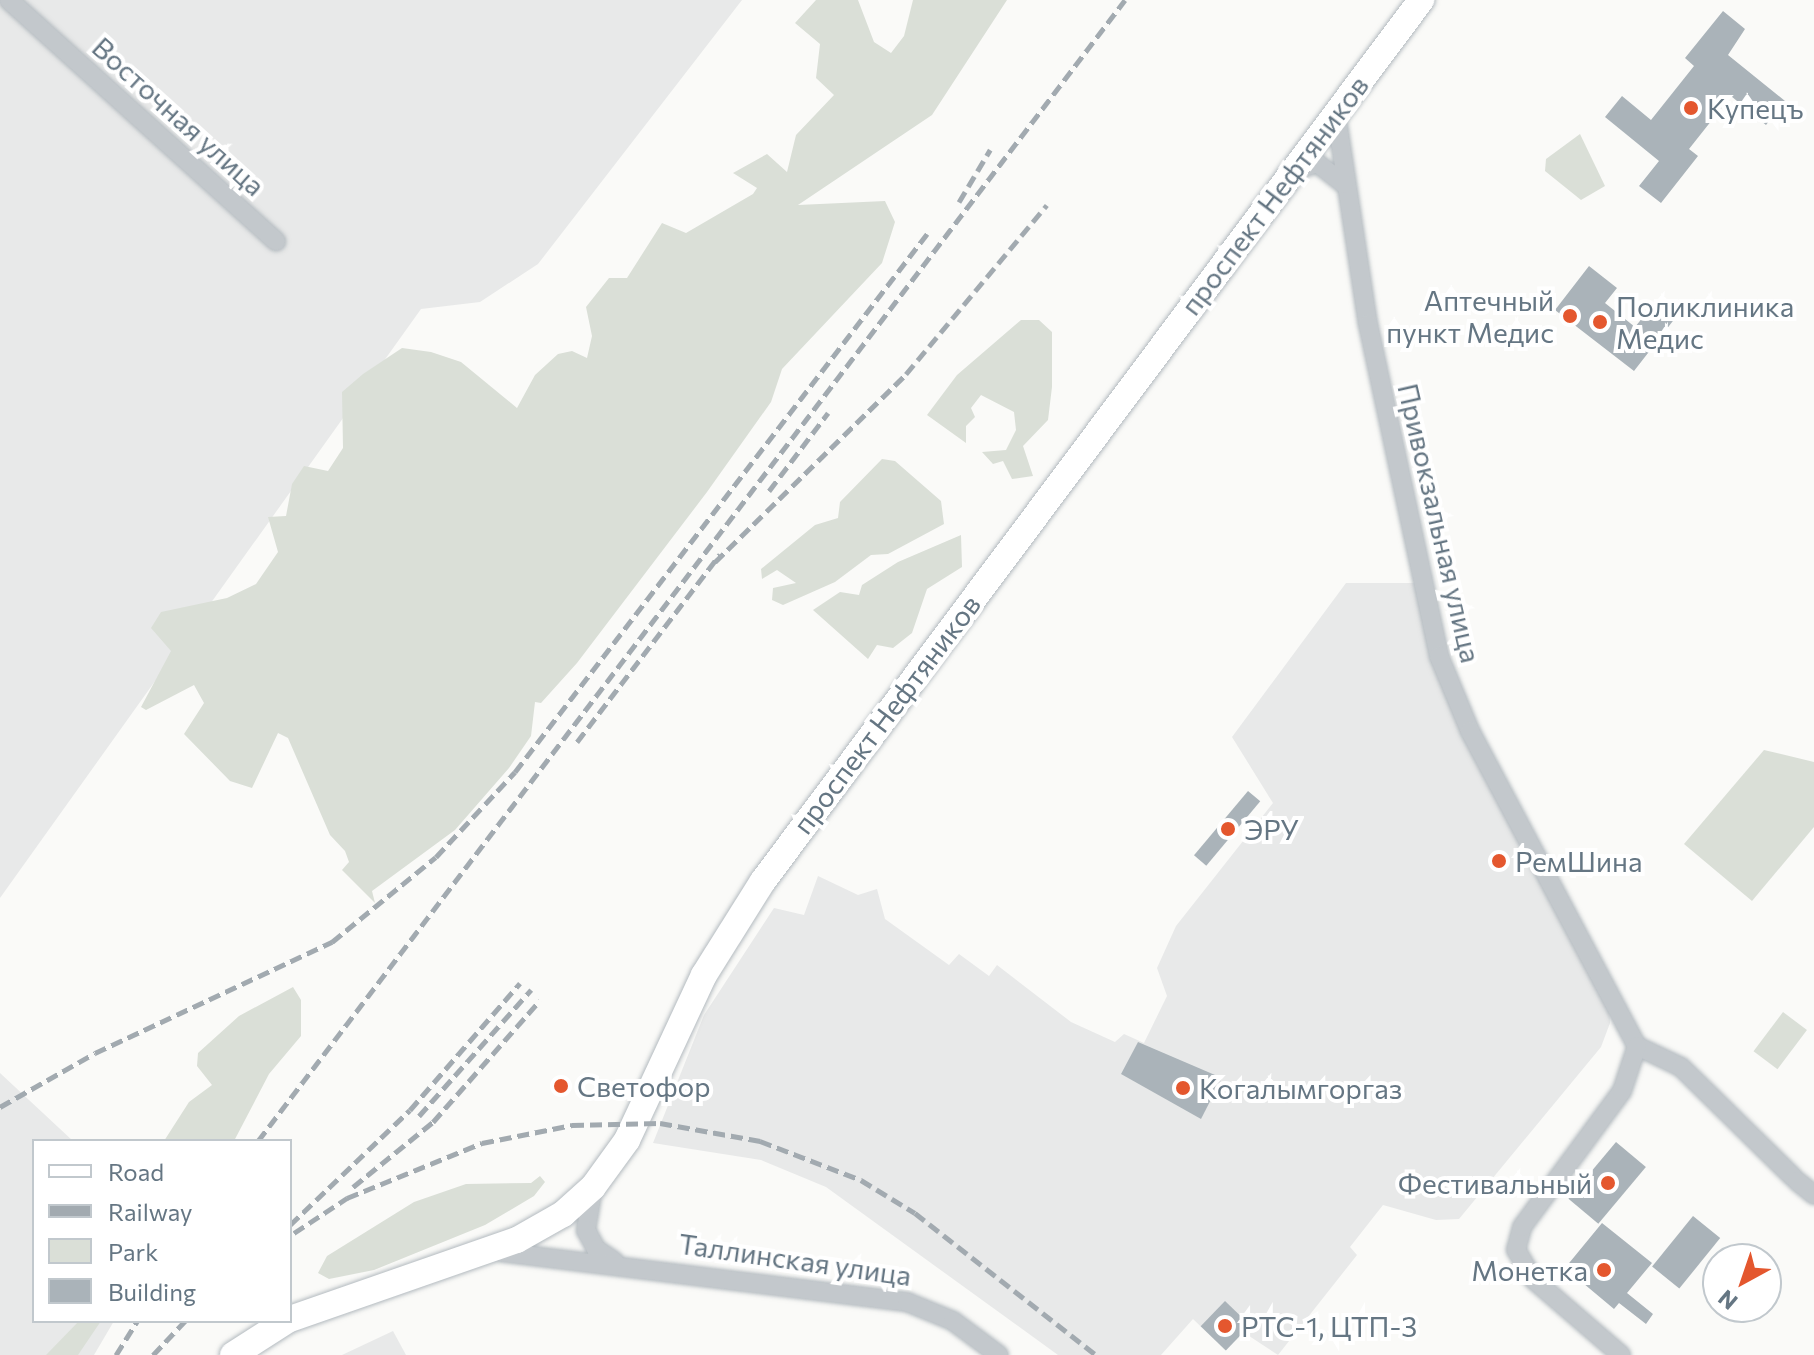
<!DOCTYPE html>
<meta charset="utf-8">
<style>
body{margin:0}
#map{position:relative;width:1814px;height:1355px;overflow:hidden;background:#fafaf8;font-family:Commissioner,sans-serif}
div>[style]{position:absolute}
.built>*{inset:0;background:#e8e9e9}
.green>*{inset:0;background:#dadfd7;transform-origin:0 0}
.building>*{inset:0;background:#aab3b9;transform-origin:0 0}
.roads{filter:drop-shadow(0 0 2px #b3babf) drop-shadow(0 0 2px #b3babf)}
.street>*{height:18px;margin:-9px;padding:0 9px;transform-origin:9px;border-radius:9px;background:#c3c8cc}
.secondary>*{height:26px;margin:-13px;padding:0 13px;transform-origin:13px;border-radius:13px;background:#fff}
.rail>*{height:5px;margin-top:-2.5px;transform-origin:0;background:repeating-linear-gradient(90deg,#a2aab0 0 12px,transparent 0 18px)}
.dots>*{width:22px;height:22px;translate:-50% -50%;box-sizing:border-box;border:4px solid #fff;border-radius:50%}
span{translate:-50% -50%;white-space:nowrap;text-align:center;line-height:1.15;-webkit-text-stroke:8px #fff;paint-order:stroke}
.poi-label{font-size:28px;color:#657683}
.left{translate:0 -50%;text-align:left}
.right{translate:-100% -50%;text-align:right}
.street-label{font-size:28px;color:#657683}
.legend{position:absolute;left:32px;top:1139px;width:260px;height:184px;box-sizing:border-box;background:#fff;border:2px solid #c1c8cd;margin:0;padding:10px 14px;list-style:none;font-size:24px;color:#657683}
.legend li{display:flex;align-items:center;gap:16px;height:40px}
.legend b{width:40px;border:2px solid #c1c8cd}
.north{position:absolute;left:1702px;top:1243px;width:80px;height:80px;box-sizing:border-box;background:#fff;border:2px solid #c1c8cd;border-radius:50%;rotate:220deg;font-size:22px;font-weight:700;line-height:32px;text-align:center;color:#657683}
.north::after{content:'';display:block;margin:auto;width:28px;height:36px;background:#e4572e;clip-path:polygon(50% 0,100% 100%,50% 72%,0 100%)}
</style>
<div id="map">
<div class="built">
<i style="clip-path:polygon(0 0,742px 0,538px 264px,480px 302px,421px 309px,0 898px)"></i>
<i style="clip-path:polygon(1346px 583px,1422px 583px,1439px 656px,1608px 985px,1610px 1023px,1601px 1047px,1459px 1219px,1436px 1220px,1383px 1205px,1350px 1247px,1357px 1255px,1278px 1355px,1243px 1332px,1225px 1350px,1193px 1319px,1161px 1355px,1058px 1355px,826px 1187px,761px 1160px,653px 1143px,704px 1015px,774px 908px,804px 915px,818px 876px,858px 895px,877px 889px,885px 919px,949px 965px,959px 954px,989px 976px,997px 965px,1071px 1022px,1115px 1042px,1124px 1034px,1144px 1043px,1167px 996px,1157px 968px,1176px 926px,1273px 803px,1232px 737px)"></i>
<i style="clip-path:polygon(0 1073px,73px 1141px,34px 1141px,34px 1321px,114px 1321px,94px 1355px,0 1355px)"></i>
<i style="clip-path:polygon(393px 1331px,406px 1355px,342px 1355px)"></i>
</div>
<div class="green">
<i style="clip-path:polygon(816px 0,858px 0,874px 42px,891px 53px,904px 36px,913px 0,1007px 0,932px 115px,798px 205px,885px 201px,895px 222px,882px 263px,782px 369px,771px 402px,707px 492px,577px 663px,541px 703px,535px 702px,531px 736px,509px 768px,455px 830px,372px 891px,375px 903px,342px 870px,349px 862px,345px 851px,330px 835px,288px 738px,278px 733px,252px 788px,230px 781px,184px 734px,204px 703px,194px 685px,146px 710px,141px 707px,171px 651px,151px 628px,161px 612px,227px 598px,256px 584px,278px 552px,268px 517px,286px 516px,292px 484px,304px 466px,328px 471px,343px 448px,342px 392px,363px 374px,402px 348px,431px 352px,461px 362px,517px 408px,535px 375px,558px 354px,572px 351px,587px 358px,592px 336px,586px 307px,609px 278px,627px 278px,662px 223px,686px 233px,753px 194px,757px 188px,733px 173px,767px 154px,787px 172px,796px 135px,834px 95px,816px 78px,820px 44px,795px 23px)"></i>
<i style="clip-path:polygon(1580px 134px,1605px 186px,1581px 200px,1545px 171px,1546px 159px)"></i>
<i style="clip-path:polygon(1021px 320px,1039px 320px,1052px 332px,1052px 387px,1048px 420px,1023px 446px,1033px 476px,1012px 479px,1003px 461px,993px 464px,982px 452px,1006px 450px,1016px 430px,1014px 412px,981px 395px,971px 408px,975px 417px,966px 426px,966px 443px,927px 415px,957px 375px)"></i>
<i style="clip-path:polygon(882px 459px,895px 461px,941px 501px,944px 524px,888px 554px,871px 555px,835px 582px,783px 605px,772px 600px,773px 588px,796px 583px,777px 570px,762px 579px,761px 569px,815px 525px,838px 518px,840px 502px)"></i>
<i style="clip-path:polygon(961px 535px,962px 567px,927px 589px,912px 633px,893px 648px,877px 645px,868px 659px,813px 610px,840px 592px,859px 595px,862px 585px,898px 562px)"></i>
<i style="clip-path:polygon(1764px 750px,1814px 762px,1814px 827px,1752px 901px,1684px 844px)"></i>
<i style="clip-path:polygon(293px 987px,301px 1000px,301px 1036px,269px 1074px,234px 1141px,164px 1141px,189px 1102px,212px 1085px,197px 1066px,198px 1053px,239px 1016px)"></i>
<i style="left:1783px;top:1012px;width:30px;height:49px;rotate:37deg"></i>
<i style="clip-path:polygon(540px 1176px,545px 1182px,534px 1196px,485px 1225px,374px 1270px,329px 1279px,318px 1273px,327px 1256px,414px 1202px,466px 1184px,531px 1183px)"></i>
<i style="clip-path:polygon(79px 1321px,101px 1321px,78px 1355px,46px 1355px)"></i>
</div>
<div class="building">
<i style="clip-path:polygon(1723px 11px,1745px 29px,1728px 55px,1785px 101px,1766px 125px,1731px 96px,1689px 149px,1698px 156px,1661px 203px,1639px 186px,1659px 161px,1605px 117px,1622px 96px,1651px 120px,1694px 66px,1685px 58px)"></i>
<i style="clip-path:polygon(1589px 266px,1617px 288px,1605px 303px,1635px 327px,1656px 301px,1676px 317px,1634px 371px,1555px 310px)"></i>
<i style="left:1248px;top:791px;width:16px;height:84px;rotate:40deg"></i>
<i style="clip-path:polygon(1138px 1042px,1222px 1078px,1201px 1119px,1121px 1074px)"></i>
<i style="left:1616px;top:1142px;width:39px;height:74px;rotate:40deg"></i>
<i style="left:1693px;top:1216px;width:35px;height:65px;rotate:39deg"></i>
<i style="clip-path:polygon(1602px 1223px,1652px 1263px,1627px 1293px,1653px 1314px,1646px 1324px,1619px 1303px,1614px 1309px,1565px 1268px)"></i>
<i style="left:1225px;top:1301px;width:35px;height:35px;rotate:44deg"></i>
</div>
<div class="roads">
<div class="street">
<i style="left:9px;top:0;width:360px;rotate:42.1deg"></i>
<i style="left:1336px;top:113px;width:213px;rotate:81.4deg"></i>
<i style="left:1368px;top:324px;width:340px;rotate:77.9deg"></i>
<i style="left:1439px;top:656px;width:81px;rotate:67.5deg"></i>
<i style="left:1470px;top:731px;width:357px;rotate:62.1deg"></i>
<i style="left:1293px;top:171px;width:25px;rotate:-18deg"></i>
<i style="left:1317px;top:163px;width:34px;rotate:38deg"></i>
<i style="left:1637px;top:1046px;width:49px;rotate:25.5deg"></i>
<i style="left:1681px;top:1067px;width:157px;rotate:44.5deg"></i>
<i style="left:1797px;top:1181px;width:22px;rotate:39deg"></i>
<i style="left:593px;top:1188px;width:43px;rotate:99.5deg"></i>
<i style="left:586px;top:1230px;width:21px;rotate:62deg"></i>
<i style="left:596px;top:1249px;width:22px;rotate:34deg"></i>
<i style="left:500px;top:1252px;width:410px;rotate:7deg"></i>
<i style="left:907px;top:1302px;width:50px;rotate:22.4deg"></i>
<i style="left:953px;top:1321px;width:57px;rotate:36.5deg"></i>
<i style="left:1621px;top:1355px;width:116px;rotate:-139.2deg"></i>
<i style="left:1533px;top:1279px;width:34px;rotate:-120deg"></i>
<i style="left:1516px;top:1250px;width:24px;rotate:-75deg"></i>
<i style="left:1522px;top:1227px;width:169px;rotate:-53.7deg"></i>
<i style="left:1622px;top:1091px;width:47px;rotate:-71.6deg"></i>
</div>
<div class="secondary">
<i style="left:290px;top:1319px;width:240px;rotate:-19.2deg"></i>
<i style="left:517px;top:1240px;width:53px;rotate:-29.5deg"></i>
<i style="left:563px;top:1214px;width:40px;rotate:-42deg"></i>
<i style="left:593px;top:1187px;width:58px;rotate:-54.1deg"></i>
<i style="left:627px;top:1140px;width:182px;rotate:-65deg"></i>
<i style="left:704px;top:975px;width:111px;rotate:-57.9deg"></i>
<i style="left:763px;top:881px;width:1100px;rotate:-53.24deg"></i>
<i style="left:233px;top:1355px;width:63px;rotate:-32.7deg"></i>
</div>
</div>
<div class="rail">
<i style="left:959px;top:202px;width:61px;rotate:-59.2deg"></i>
<i style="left:769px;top:491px;width:98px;rotate:-52.9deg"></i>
<i style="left:715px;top:562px;width:268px;rotate:-44.5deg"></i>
<i style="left:906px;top:374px;width:220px;rotate:-50.2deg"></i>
<i style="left:577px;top:742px;width:236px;rotate:-52.7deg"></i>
<i style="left:0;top:1107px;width:109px;rotate:-29.6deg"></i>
<i style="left:95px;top:1053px;width:262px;rotate:-25.1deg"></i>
<i style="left:332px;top:942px;width:134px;rotate:-39.3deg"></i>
<i style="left:436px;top:857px;width:116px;rotate:-47.1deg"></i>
<i style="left:515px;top:772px;width:678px;rotate:-52.56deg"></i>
<i style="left:419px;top:1116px;width:169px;rotate:-48.4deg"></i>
<i style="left:258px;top:1141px;width:1433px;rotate:-52.77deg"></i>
<i style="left:353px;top:1187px;width:103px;rotate:-39.1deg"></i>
<i style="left:433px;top:1122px;width:162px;rotate:-48.7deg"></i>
<i style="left:290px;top:1225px;width:166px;rotate:-43.8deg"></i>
<i style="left:410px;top:1110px;width:168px;rotate:-49.1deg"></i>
<i style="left:294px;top:1233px;width:64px;rotate:-33.4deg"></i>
<i style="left:347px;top:1198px;width:146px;rotate:-22.2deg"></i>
<i style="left:482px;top:1143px;width:92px;rotate:-11.3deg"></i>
<i style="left:572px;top:1125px;width:88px;rotate:-1.3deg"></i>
<i style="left:660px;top:1123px;width:102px;rotate:10.2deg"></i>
<i style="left:760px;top:1141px;width:108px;rotate:21.1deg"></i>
<i style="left:861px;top:1180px;width:63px;rotate:31.4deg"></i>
<i style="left:915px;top:1213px;width:229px;rotate:38.1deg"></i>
<i style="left:116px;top:1355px;width:40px;rotate:-58deg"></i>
<i style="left:153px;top:1355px;width:47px;rotate:-46.7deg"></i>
</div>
<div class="dots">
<i style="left:1691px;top:108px;background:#e4572e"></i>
<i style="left:1570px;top:316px;background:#e4572e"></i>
<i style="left:1600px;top:322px;background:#e4572e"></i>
<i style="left:1228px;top:829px;background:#e4572e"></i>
<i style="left:1499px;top:861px;background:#e4572e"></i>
<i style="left:561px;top:1086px;background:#e4572e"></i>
<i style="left:1183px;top:1088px;background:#e4572e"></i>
<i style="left:1608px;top:1183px;background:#e4572e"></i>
<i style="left:1604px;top:1270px;background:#e4572e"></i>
<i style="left:1225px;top:1326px;background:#e4572e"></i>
</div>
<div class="poi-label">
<span class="left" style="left:1707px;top:108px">Купецъ</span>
<span class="right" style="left:1554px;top:316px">Аптечный<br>пункт Медис</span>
<span class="left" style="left:1616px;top:322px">Поликлиника<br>Медис</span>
<span class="left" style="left:1244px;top:829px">ЭРУ</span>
<span class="left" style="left:1515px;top:861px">РемШина</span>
<span class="left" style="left:577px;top:1086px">Светофор</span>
<span class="left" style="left:1199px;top:1088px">Когалымгоргаз</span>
<span class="right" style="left:1592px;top:1183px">Фестивальный</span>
<span class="right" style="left:1588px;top:1270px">Монетка</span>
<span class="left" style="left:1241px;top:1326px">РТС-1, ЦТП-3</span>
</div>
<div class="street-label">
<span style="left:179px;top:116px;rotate:42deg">Восточная улица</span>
<span style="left:1274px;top:195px;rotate:-53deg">проспект Нефтяников</span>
<span style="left:1440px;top:523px;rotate:77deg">Привокзальная улица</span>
<span style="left:886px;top:714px;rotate:-53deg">проспект Нефтяников</span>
<span style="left:795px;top:1259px;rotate:8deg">Таллинская улица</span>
</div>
<ul class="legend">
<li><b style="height:10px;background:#fff"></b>Road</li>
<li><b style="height:10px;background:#a2aab0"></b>Railway</li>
<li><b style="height:22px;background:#dadfd7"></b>Park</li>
<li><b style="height:22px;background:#aab3b9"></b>Building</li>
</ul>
<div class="north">N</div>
</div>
